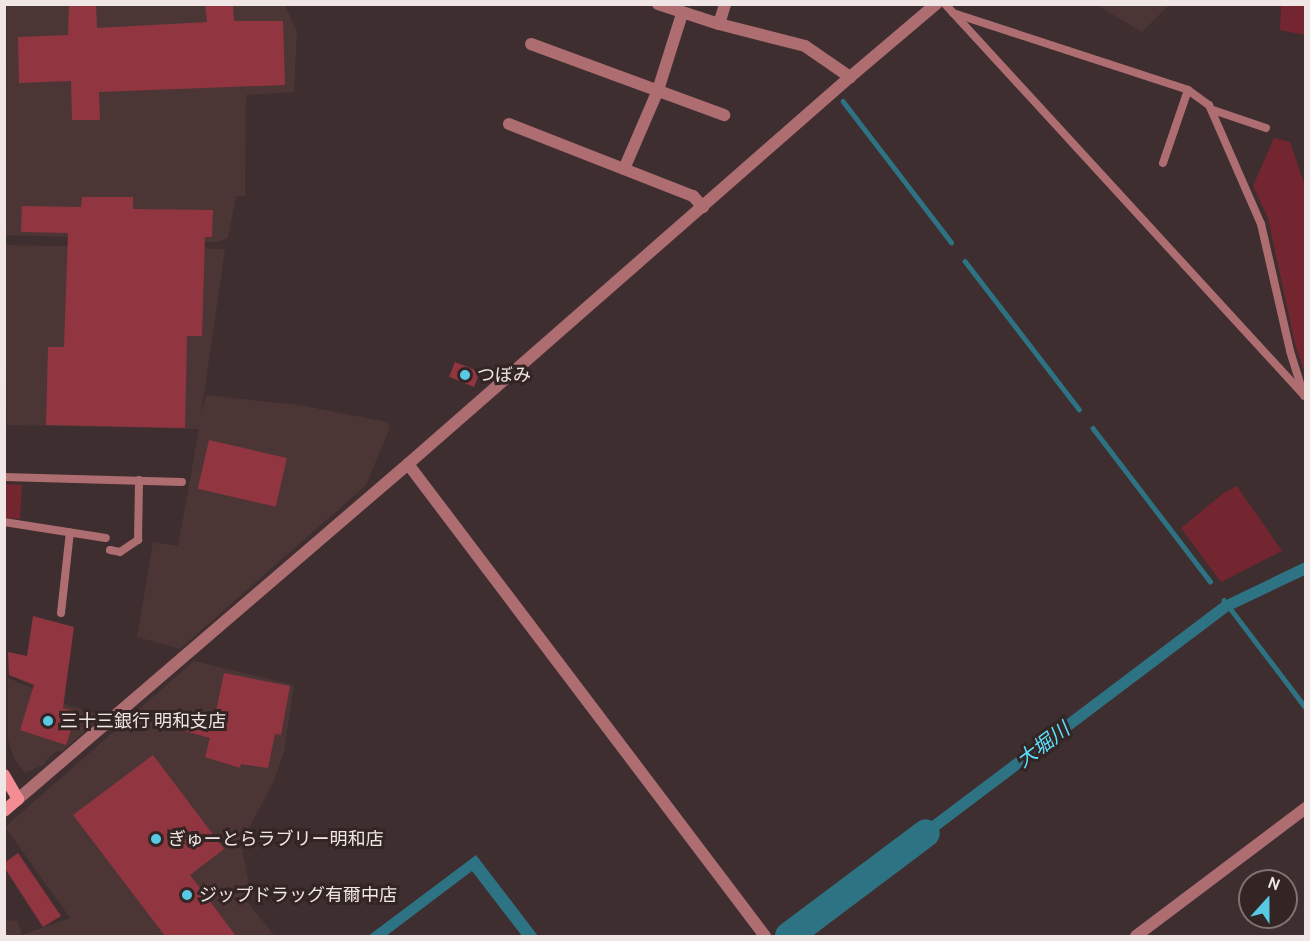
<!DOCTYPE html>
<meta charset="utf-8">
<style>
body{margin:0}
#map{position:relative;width:1310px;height:941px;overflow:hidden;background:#3e2e2f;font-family:Cabin,"Noto Sans JP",sans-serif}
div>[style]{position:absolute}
.built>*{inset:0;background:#4c3535}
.green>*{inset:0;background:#742630;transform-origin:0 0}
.water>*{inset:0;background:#2d7383}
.stream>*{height:4.5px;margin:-2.25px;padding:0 2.25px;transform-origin:2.25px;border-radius:2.25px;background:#2d7383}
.river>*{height:28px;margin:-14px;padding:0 14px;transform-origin:14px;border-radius:14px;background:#2d7383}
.building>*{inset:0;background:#913641;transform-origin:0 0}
.service>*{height:8px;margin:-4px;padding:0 4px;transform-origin:4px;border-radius:4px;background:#ae6e71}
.minor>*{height:12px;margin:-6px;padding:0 6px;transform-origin:6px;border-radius:6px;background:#ae6e71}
.tertiary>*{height:12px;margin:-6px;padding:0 6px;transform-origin:6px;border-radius:6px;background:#ae6e71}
.secondary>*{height:12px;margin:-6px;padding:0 6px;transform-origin:6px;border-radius:6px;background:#f38d93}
.dots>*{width:16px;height:16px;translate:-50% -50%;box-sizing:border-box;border:3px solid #342525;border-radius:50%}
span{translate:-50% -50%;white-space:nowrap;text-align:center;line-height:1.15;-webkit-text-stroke:6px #342525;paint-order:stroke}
.poi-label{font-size:18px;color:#f1e6e6}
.left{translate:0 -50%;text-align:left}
.water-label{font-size:20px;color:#5be0fe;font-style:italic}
.frame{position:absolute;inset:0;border:6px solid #f1e6e6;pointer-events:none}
.north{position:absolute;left:1238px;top:869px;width:60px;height:60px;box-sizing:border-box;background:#342525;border:2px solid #807272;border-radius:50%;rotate:21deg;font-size:16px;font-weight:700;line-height:24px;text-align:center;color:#f1e6e6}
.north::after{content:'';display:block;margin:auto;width:21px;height:27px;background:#58c9e3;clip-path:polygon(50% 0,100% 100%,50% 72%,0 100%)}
</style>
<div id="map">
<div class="built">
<i style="clip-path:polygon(7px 5px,285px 5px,297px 32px,294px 92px,246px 95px,245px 196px,236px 196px,228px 238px,216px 242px,6px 235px)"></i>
<i style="clip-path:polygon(1097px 5px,1169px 5px,1142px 32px)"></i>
<i style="clip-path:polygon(4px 245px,225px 249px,201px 415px,206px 395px,299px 405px,387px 422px,390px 427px,366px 485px,180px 649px,137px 637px,153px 542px,178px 546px,199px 429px,7px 425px)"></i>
<i style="clip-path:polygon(194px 661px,294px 685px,284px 752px,274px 781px,241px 843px,249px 884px,243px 897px,275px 936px,5px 936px,4px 921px,17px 920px,22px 935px,70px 918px,5px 827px)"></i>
<i style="clip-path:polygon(8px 678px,44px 693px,43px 697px,103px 716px,61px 752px,57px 751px,47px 759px,45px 764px,25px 773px,14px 758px,8px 740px)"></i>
</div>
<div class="green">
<i style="clip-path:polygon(1281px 5px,1305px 5px,1305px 35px,1280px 30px)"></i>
<i style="clip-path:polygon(1274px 138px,1290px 142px,1305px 186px,1305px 373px,1295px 344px,1268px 218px,1253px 186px)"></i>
<i style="left:5px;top:484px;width:17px;height:34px;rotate:3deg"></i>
<i style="clip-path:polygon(1237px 486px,1282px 551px,1221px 582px,1181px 528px,1225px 492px)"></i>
</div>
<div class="water">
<i style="clip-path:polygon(1305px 562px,1305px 575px,1229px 611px,899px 860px,892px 851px,1222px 602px)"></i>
<i style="clip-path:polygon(476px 855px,538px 936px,522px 936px,472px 871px,386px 936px,368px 936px)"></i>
<i style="clip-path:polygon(877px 864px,883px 872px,798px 936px,780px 936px)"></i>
</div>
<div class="stream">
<i style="left:843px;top:101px;width:178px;rotate:52.5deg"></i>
<i style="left:965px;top:261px;width:187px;rotate:52.4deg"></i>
<i style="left:1093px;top:428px;width:193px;rotate:52.6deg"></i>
<i style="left:1224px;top:600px;width:136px;rotate:52.8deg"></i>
</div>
<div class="river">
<i style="left:789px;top:936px;width:171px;rotate:-36.9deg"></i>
</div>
<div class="building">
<i style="clip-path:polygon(69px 4px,96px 4px,97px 28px,207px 22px,205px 4px,233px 4px,234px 21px,283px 21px,285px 85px,99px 92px,100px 120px,72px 120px,71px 81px,19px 83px,18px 37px,68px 35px)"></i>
<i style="clip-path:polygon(82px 197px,133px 197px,133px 209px,213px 210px,212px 237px,205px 237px,202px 336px,187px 336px,185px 428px,46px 425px,48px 347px,64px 347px,68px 233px,21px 232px,22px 206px,81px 207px)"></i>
<i style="left:455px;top:362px;width:27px;height:16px;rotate:22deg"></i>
<i style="left:209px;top:440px;width:80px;height:50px;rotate:13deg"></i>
<i style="clip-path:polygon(33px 616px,74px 627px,63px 708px,77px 712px,66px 745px,20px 730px,34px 685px,9px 675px,8px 652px,27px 656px)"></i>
<i style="clip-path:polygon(224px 673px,290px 686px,281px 735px,275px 734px,268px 768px,241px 764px,240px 768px,205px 757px,210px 738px,184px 731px,188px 720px,213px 726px)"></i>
<i style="clip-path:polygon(153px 755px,224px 849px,190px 875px,236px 936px,165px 936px,73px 815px)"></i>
<i style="clip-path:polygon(18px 853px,61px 916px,43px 927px,4px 867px,4px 863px)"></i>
</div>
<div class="service">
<i style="left:945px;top:4px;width:528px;rotate:47.46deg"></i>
<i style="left:953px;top:13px;width:247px;rotate:18.1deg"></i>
<i style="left:1188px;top:90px;width:26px;rotate:36deg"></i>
<i style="left:1209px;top:105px;width:130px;rotate:66.4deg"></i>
<i style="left:1261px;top:224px;width:130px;rotate:77.1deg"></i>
<i style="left:1290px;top:351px;width:47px;rotate:72.7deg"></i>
<i style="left:1213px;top:110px;width:56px;rotate:18.8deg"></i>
<i style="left:1163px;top:163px;width:77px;rotate:-71.1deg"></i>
<i style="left:4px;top:477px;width:178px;rotate:1.6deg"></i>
<i style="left:4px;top:522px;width:103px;rotate:8.9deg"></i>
<i style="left:110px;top:550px;width:10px;rotate:11deg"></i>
<i style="left:120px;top:552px;width:22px;rotate:-34deg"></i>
<i style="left:138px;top:540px;width:60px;rotate:-89deg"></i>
<i style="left:61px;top:613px;width:81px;rotate:-83.7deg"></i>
</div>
<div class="minor">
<i style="left:658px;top:4px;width:64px;rotate:18.2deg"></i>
<i style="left:719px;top:24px;width:89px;rotate:14.3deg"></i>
<i style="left:805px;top:46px;width:55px;rotate:34.6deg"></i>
<i style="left:719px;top:24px;width:21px;rotate:-73deg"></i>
<i style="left:531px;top:44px;width:206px;rotate:20.2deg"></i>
<i style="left:509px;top:124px;width:198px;rotate:21.4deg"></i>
<i style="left:693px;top:196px;width:15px;rotate:48deg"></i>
<i style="left:624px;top:169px;width:86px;rotate:-66.7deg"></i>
<i style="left:658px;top:90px;width:80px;rotate:-72.5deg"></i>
<i style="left:408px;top:464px;width:592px;rotate:52.9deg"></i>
<i style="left:1136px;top:936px;width:213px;rotate:-37deg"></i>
</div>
<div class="tertiary">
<i style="left:18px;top:799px;width:514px;rotate:-40.66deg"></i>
<i style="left:408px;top:464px;width:587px;rotate:-41.2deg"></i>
<i style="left:850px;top:77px;width:113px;rotate:-40.3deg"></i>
</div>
<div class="secondary">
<i style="left:4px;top:775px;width:28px;rotate:60deg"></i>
<i style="left:18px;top:799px;width:18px;rotate:139deg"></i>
</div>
<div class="dots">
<i style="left:465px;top:375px;background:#58c9e3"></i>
<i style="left:48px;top:721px;background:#58c9e3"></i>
<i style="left:156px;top:839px;background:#58c9e3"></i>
<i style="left:187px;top:895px;background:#58c9e3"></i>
</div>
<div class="poi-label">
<span class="left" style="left:477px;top:375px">つぼみ</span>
<span class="left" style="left:60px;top:721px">三十三銀行 明和支店</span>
<span class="left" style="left:168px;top:839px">ぎゅーとらラブリー明和店</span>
<span class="left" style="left:199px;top:895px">ジップドラッグ有爾中店</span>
</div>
<div class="water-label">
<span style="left:1043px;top:745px;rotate:-37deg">大堀川</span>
</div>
<div class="frame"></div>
<div class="north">N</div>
</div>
